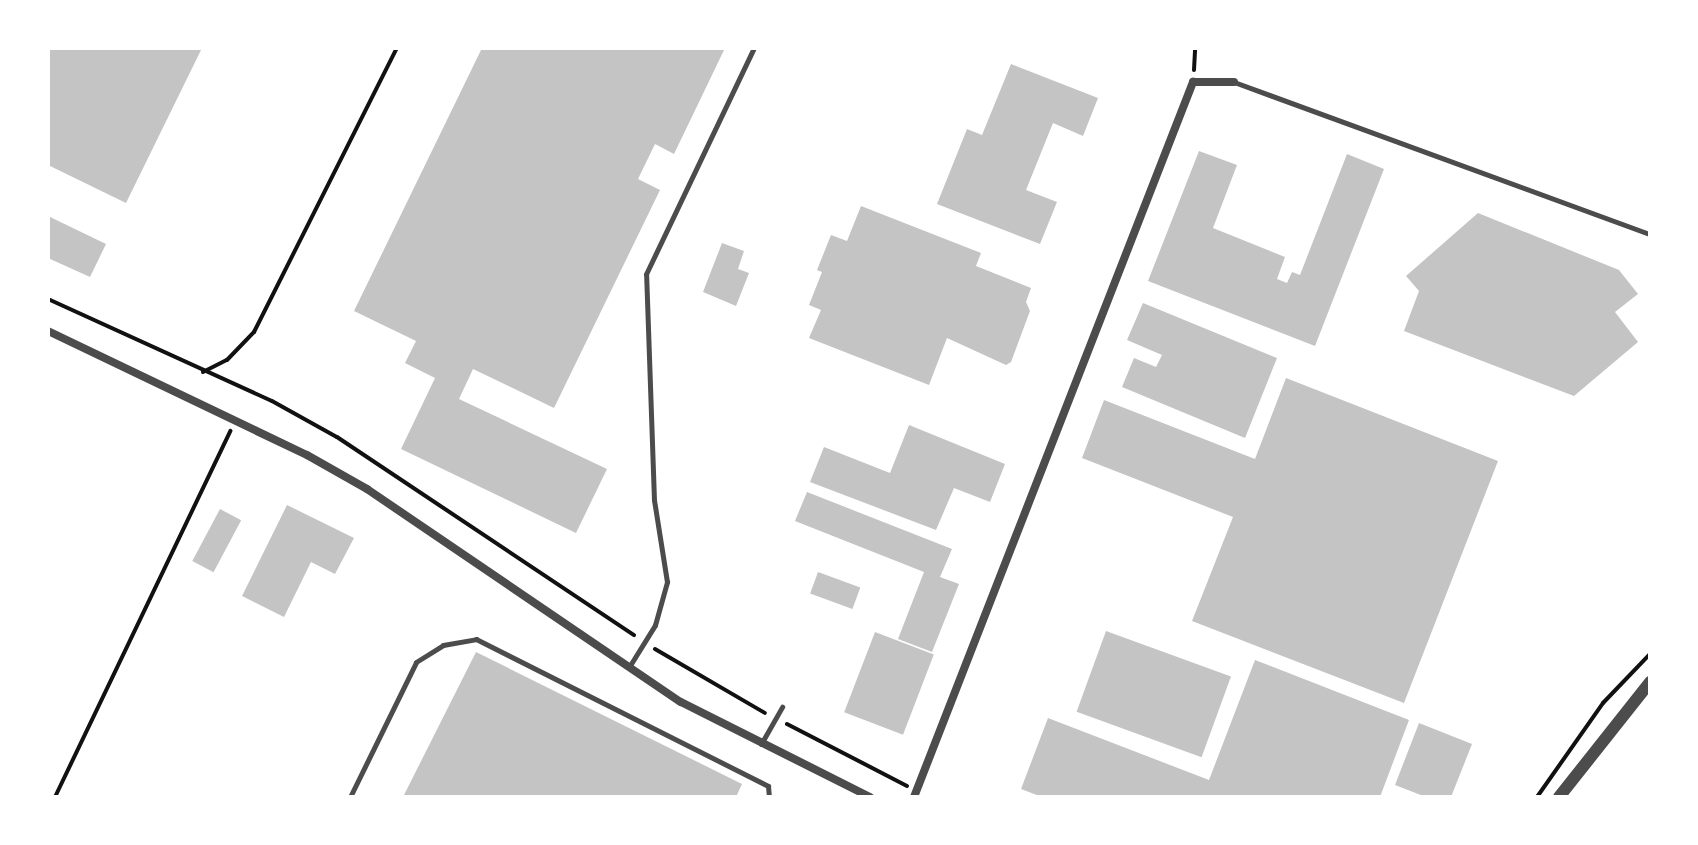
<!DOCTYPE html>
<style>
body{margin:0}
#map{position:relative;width:1698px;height:845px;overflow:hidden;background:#fff;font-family:"Source Sans 3",sans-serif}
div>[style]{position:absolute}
.building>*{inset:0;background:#c4c4c4;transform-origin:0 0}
.path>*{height:4px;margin:-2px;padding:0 2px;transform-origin:2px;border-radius:2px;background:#111}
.service>*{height:5px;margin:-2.5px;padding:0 2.5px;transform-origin:2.5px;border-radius:2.5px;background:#4c4c4c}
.minor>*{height:8px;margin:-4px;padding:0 4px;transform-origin:4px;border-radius:4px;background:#4c4c4c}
.tertiary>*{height:12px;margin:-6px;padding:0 6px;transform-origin:6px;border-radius:6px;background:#4c4c4c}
span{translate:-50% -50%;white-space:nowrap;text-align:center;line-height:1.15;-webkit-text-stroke:6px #fff;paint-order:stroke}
.frame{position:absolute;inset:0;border:50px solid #fff;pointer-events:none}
</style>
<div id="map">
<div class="building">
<i style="clip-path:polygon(48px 48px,202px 48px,126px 203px,48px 165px)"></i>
<i style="clip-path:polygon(482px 48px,725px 48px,674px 154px,655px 144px,638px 179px,660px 190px,554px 408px,473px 369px,459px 399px,607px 469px,576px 533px,401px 449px,435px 378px,405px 363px,416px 341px,354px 311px)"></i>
<i style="clip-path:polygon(1011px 64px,1098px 98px,1083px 136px,1053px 123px,1026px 190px,1057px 202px,1040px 244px,937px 204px,967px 129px,982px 135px)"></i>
<i style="clip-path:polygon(1199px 151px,1237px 165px,1213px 228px,1285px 257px,1277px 279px,1287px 283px,1292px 272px,1300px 275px,1347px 154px,1384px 169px,1315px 346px,1148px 281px)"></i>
<i style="clip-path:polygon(861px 206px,981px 253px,976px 266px,1031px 288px,1026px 302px,1030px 311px,1011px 362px,1006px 365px,947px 338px,929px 385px,809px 338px,821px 310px,809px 305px,822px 272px,817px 270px,831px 235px,847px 241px)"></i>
<i style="clip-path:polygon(1478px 213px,1619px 270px,1638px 294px,1615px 312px,1638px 342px,1574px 396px,1404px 331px,1419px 291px,1406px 276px)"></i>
<i style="clip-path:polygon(48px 216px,106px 244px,90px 277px,48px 258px)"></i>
<i style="clip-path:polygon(722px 243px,744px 251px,738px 269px,749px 273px,736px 306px,703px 292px)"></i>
<i style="clip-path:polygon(1143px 303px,1277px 358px,1245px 438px,1122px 387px,1134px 358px,1156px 367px,1162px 355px,1127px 340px)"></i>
<i style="clip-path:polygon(1286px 378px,1498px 461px,1404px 703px,1192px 621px,1233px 517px,1082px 458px,1104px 400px,1255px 459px)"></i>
<i style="clip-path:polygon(909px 425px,1005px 464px,990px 502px,954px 488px,936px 530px,810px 482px,824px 447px,890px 473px)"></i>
<i style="clip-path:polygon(807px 492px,952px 549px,940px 577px,959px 584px,932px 652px,898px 639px,924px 572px,795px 521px)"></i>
<i style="clip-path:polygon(287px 505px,354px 538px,335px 574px,311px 562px,284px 617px,242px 596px)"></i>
<i style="left:220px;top:509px;width:24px;height:59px;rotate:28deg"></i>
<i style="left:818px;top:572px;width:45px;height:23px;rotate:20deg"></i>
<i style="left:1106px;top:631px;width:133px;height:86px;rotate:20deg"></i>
<i style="left:875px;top:632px;width:63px;height:86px;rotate:21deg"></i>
<i style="clip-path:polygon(476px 652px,742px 784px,736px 797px,404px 795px)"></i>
<i style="clip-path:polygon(1255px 660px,1409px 720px,1380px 797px,1042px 797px,1021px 789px,1048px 718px,1209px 780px)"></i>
<i style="clip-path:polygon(1419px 723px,1472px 744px,1451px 797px,1426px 797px,1395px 785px)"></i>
</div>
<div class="path">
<i style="left:1194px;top:70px;width:22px;rotate:-87deg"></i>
<i style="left:48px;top:299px;width:246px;rotate:24.5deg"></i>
<i style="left:272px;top:401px;width:74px;rotate:29deg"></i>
<i style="left:337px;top:437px;width:357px;rotate:33.7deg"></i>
<i style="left:203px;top:372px;width:27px;rotate:-27deg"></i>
<i style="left:227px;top:360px;width:39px;rotate:-46deg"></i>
<i style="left:254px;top:332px;width:318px;rotate:-63.3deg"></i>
<i style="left:655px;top:649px;width:127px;rotate:30.2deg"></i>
<i style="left:787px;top:724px;width:135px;rotate:27.3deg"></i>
<i style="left:55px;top:797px;width:406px;rotate:-64.4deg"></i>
<i style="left:1537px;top:797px;width:115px;rotate:-54.9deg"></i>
<i style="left:1603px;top:703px;width:68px;rotate:-46.2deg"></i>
</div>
<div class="service">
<i style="left:1234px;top:82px;width:443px;rotate:20.1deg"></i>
<i style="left:629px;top:667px;width:49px;rotate:-58.2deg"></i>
<i style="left:655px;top:625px;width:45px;rotate:-74.4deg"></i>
<i style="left:667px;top:582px;width:83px;rotate:-99deg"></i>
<i style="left:654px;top:500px;width:226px;rotate:-92deg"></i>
<i style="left:646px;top:274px;width:250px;rotate:-64.5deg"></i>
<i style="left:761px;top:744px;width:43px;rotate:-60.4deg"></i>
<i style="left:350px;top:797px;width:150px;rotate:-63.9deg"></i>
<i style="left:416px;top:662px;width:32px;rotate:-32deg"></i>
<i style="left:443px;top:645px;width:34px;rotate:-10deg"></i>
<i style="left:476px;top:639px;width:327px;rotate:26.7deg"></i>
<i style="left:768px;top:786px;width:11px;rotate:85deg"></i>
</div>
<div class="minor">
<i style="left:48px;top:331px;width:287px;rotate:25.6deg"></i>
<i style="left:307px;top:455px;width:69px;rotate:29.5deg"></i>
<i style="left:367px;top:489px;width:379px;rotate:34.2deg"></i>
<i style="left:681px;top:702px;width:212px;rotate:26.7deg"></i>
<i style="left:914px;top:797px;width:768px;rotate:-68.68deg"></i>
<i style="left:1193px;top:82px;width:41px"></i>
</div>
<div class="tertiary">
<i style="left:1559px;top:797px;width:147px;rotate:-51.6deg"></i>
</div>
<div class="frame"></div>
</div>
